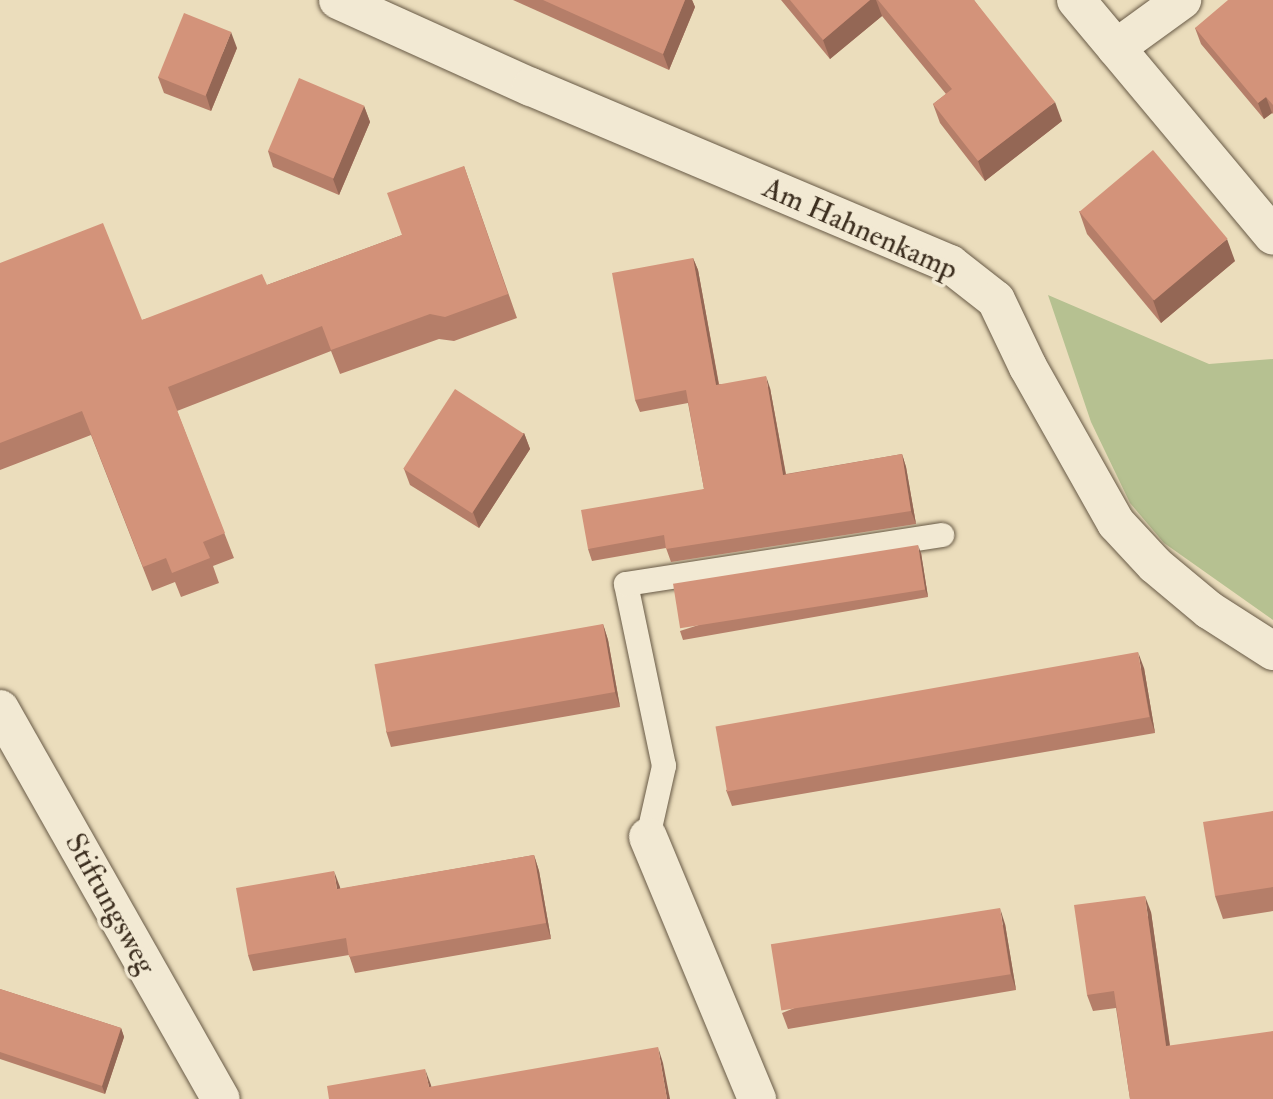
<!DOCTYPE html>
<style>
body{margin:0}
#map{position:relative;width:1273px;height:1099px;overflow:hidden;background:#ebddbc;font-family:"IM FELL Double Pica",serif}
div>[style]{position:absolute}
.green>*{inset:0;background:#b6c191}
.roads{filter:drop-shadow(0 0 2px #685a46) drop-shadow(0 0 2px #685a46)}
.service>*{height:24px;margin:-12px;padding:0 12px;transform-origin:12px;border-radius:12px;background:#f2e9d3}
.minor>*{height:38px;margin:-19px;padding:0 19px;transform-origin:19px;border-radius:19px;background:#f2e9d3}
.secondary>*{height:38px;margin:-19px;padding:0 19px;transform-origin:19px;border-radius:19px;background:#f2e9d3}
.wall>*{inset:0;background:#b57e69}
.shaded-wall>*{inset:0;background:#946755}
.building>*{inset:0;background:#d3937a;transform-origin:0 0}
span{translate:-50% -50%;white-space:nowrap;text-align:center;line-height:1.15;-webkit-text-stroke:7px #f2e9d3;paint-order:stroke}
.street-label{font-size:30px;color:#3c2e1f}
</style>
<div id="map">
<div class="green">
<i style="clip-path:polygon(1048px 295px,1209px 364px,1273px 359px,1273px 620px,1164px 543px,1130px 503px,1091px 422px)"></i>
</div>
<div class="roads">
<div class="service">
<i style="left:648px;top:837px;width:73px;rotate:-77.3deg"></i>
<i style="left:664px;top:766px;width:186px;rotate:-101.8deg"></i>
<i style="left:626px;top:584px;width:320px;rotate:-8.8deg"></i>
</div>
<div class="minor">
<i style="left:338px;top:0;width:212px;rotate:24.3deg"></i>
<i style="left:531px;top:87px;width:455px;rotate:22.9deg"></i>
<i style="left:950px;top:264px;width:58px;rotate:38deg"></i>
<i style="left:996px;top:300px;width:74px;rotate:64.5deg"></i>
<i style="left:1028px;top:367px;width:179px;rotate:60.6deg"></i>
<i style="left:1116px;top:523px;width:57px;rotate:47.1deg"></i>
<i style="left:1155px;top:565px;width:70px;rotate:39.8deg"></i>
<i style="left:1209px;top:610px;width:76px;rotate:32.6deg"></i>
<i style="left:1116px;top:48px;width:82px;rotate:-36deg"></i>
<i style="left:0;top:709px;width:448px;rotate:60.5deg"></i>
<i style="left:648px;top:837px;width:284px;rotate:67.4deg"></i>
</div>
<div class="secondary">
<i style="left:1076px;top:0;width:307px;rotate:50.1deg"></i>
</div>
</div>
<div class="wall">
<i style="clip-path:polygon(513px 0,692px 0,695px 7px,669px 70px)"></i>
<i style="clip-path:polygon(781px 0,974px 0,1062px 121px,985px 181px,940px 123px,933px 104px,946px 94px,882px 16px,830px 59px)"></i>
<i style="clip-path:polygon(1273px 0,1273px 114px,1272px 113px,1264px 119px,1201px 44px,1195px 28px)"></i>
<i style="clip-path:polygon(237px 48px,211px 111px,164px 93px,158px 77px)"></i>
<i style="clip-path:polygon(364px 106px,370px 122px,339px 195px,273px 167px,268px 151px)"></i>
<i style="clip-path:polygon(464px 166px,517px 318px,454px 341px,439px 339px,340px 374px,331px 351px,177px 411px,234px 558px,213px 566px,219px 583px,181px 597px,175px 582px,152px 591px,91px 435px,0 470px,0 263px,142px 320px,267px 285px,402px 235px)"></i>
<i style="clip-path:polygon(1079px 211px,1235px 261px,1161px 323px,1087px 234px)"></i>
<i style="clip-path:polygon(693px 258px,698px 270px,719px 384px,770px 388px,786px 474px,902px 454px,906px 467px,916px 524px,671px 562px,666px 548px,592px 561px,588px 549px,704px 489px,688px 403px,640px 412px,635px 400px)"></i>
<i style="clip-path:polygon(524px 433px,530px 449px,479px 528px,410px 485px,404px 469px)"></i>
<i style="clip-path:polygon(921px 553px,928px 597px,683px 640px,680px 631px)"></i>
<i style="clip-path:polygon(603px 624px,608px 640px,620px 707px,391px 747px,386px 731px)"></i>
<i style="clip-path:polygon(1144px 668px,1155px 733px,732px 806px,726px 790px)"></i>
<i style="clip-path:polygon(1273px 811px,1273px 911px,1223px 919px,1215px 896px)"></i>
<i style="clip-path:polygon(534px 855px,539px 871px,551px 939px,355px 973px,349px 955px,253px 971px,248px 955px,340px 889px)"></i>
<i style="clip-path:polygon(1151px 912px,1170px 1045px,1130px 1099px,1116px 1008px,1093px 1011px,1087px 995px)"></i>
<i style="clip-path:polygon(1005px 924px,1016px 990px,788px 1029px,782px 1013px)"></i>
<i style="clip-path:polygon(0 989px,121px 1028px,124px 1037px,105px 1094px,0 1059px)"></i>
</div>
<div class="shaded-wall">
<i style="clip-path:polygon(685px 0,692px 0,695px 7px,669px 70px,663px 54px)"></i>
<i style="clip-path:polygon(870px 0,876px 0,882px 16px,830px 59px,823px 40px)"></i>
<i style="clip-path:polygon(231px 32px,237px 48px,211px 111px,206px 95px)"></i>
<i style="clip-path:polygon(1266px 97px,1272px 113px,1264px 119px,1258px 103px)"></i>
<i style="clip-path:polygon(1055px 102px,1062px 121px,985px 181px,978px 161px)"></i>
<i style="clip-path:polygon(364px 106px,370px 122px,339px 195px,333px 179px)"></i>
<i style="clip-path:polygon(1227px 239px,1235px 261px,1161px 323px,1153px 300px)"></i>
<i style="clip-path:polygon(693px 258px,698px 270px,721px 397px,716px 385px)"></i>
<i style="clip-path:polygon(766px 376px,770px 388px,788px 487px,783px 475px)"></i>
<i style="clip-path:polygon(524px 433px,530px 449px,479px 528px,473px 512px)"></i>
<i style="clip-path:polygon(902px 454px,906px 467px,916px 524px,911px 511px)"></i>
<i style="clip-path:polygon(918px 545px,921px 553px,928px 597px,925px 589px)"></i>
<i style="clip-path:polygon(603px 624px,608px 640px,620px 707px,615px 692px)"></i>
<i style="clip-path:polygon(1138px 652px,1144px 668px,1155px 733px,1150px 717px)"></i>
<i style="clip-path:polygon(534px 855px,539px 871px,551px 939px,546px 923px)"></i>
<i style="clip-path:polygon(334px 871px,340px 887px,343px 905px,337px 889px)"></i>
<i style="clip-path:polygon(1145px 896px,1151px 912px,1172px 1062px,1166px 1046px)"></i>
<i style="clip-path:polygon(1000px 908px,1005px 924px,1016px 990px,1011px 974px)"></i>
<i style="clip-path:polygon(121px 1028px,124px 1037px,105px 1094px,102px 1086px)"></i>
<i style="clip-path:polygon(658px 1047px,663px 1063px,670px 1099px,667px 1099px)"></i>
<i style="clip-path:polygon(425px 1069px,431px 1085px,434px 1099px,429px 1087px)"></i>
</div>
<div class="building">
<i style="clip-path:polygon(543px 0,685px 0,663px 54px)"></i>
<i style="clip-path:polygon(790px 0,870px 0,823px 40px)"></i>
<i style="clip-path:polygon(878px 0,974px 0,1055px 102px,978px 161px,933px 104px,952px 89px)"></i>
<i style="clip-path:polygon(1228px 0,1273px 0,1273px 105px,1266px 97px,1258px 103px,1195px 28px)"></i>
<i style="left:184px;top:13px;width:51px;height:69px;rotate:22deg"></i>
<i style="left:299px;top:78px;width:71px;height:79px;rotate:23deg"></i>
<i style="left:1153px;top:150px;width:116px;height:96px;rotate:50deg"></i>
<i style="clip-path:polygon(464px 166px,508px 294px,445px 317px,430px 314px,331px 350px,322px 326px,168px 387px,225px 533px,203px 542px,210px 558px,172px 573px,166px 558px,143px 567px,82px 411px,0 443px,0 263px,103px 223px,142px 320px,262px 274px,267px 285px,402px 235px,387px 193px)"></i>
<i style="clip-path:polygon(693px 258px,716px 385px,766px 376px,783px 475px,902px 454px,911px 511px,666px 549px,664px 535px,588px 549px,581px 510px,704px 489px,686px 390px,635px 400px,612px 273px)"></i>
<i style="left:455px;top:389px;width:82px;height:95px;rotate:33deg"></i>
<i style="left:918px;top:545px;width:45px;height:248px;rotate:81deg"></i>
<i style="left:603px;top:624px;width:69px;height:232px;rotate:80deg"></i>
<i style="left:1138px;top:652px;width:66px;height:429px;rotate:80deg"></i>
<i style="clip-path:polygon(1273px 811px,1273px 887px,1215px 896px,1203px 822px)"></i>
<i style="clip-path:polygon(534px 855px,546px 923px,349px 957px,346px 938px,248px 955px,236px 888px,334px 871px,337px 889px)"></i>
<i style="clip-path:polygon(1145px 896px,1166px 1046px,1273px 1031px,1273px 1099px,1130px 1099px,1114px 991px,1087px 995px,1074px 905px)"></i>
<i style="left:1000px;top:908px;width:67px;height:232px;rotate:81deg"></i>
<i style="clip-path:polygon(0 989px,121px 1028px,102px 1086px,0 1052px)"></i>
<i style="clip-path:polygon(658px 1047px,667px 1099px,329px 1099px,327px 1086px,425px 1069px,429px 1087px)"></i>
</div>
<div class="street-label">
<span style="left:860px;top:229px;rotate:24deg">Am Hahnenkamp</span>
<span style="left:110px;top:904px;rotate:61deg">Stiftungsweg</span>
</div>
</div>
